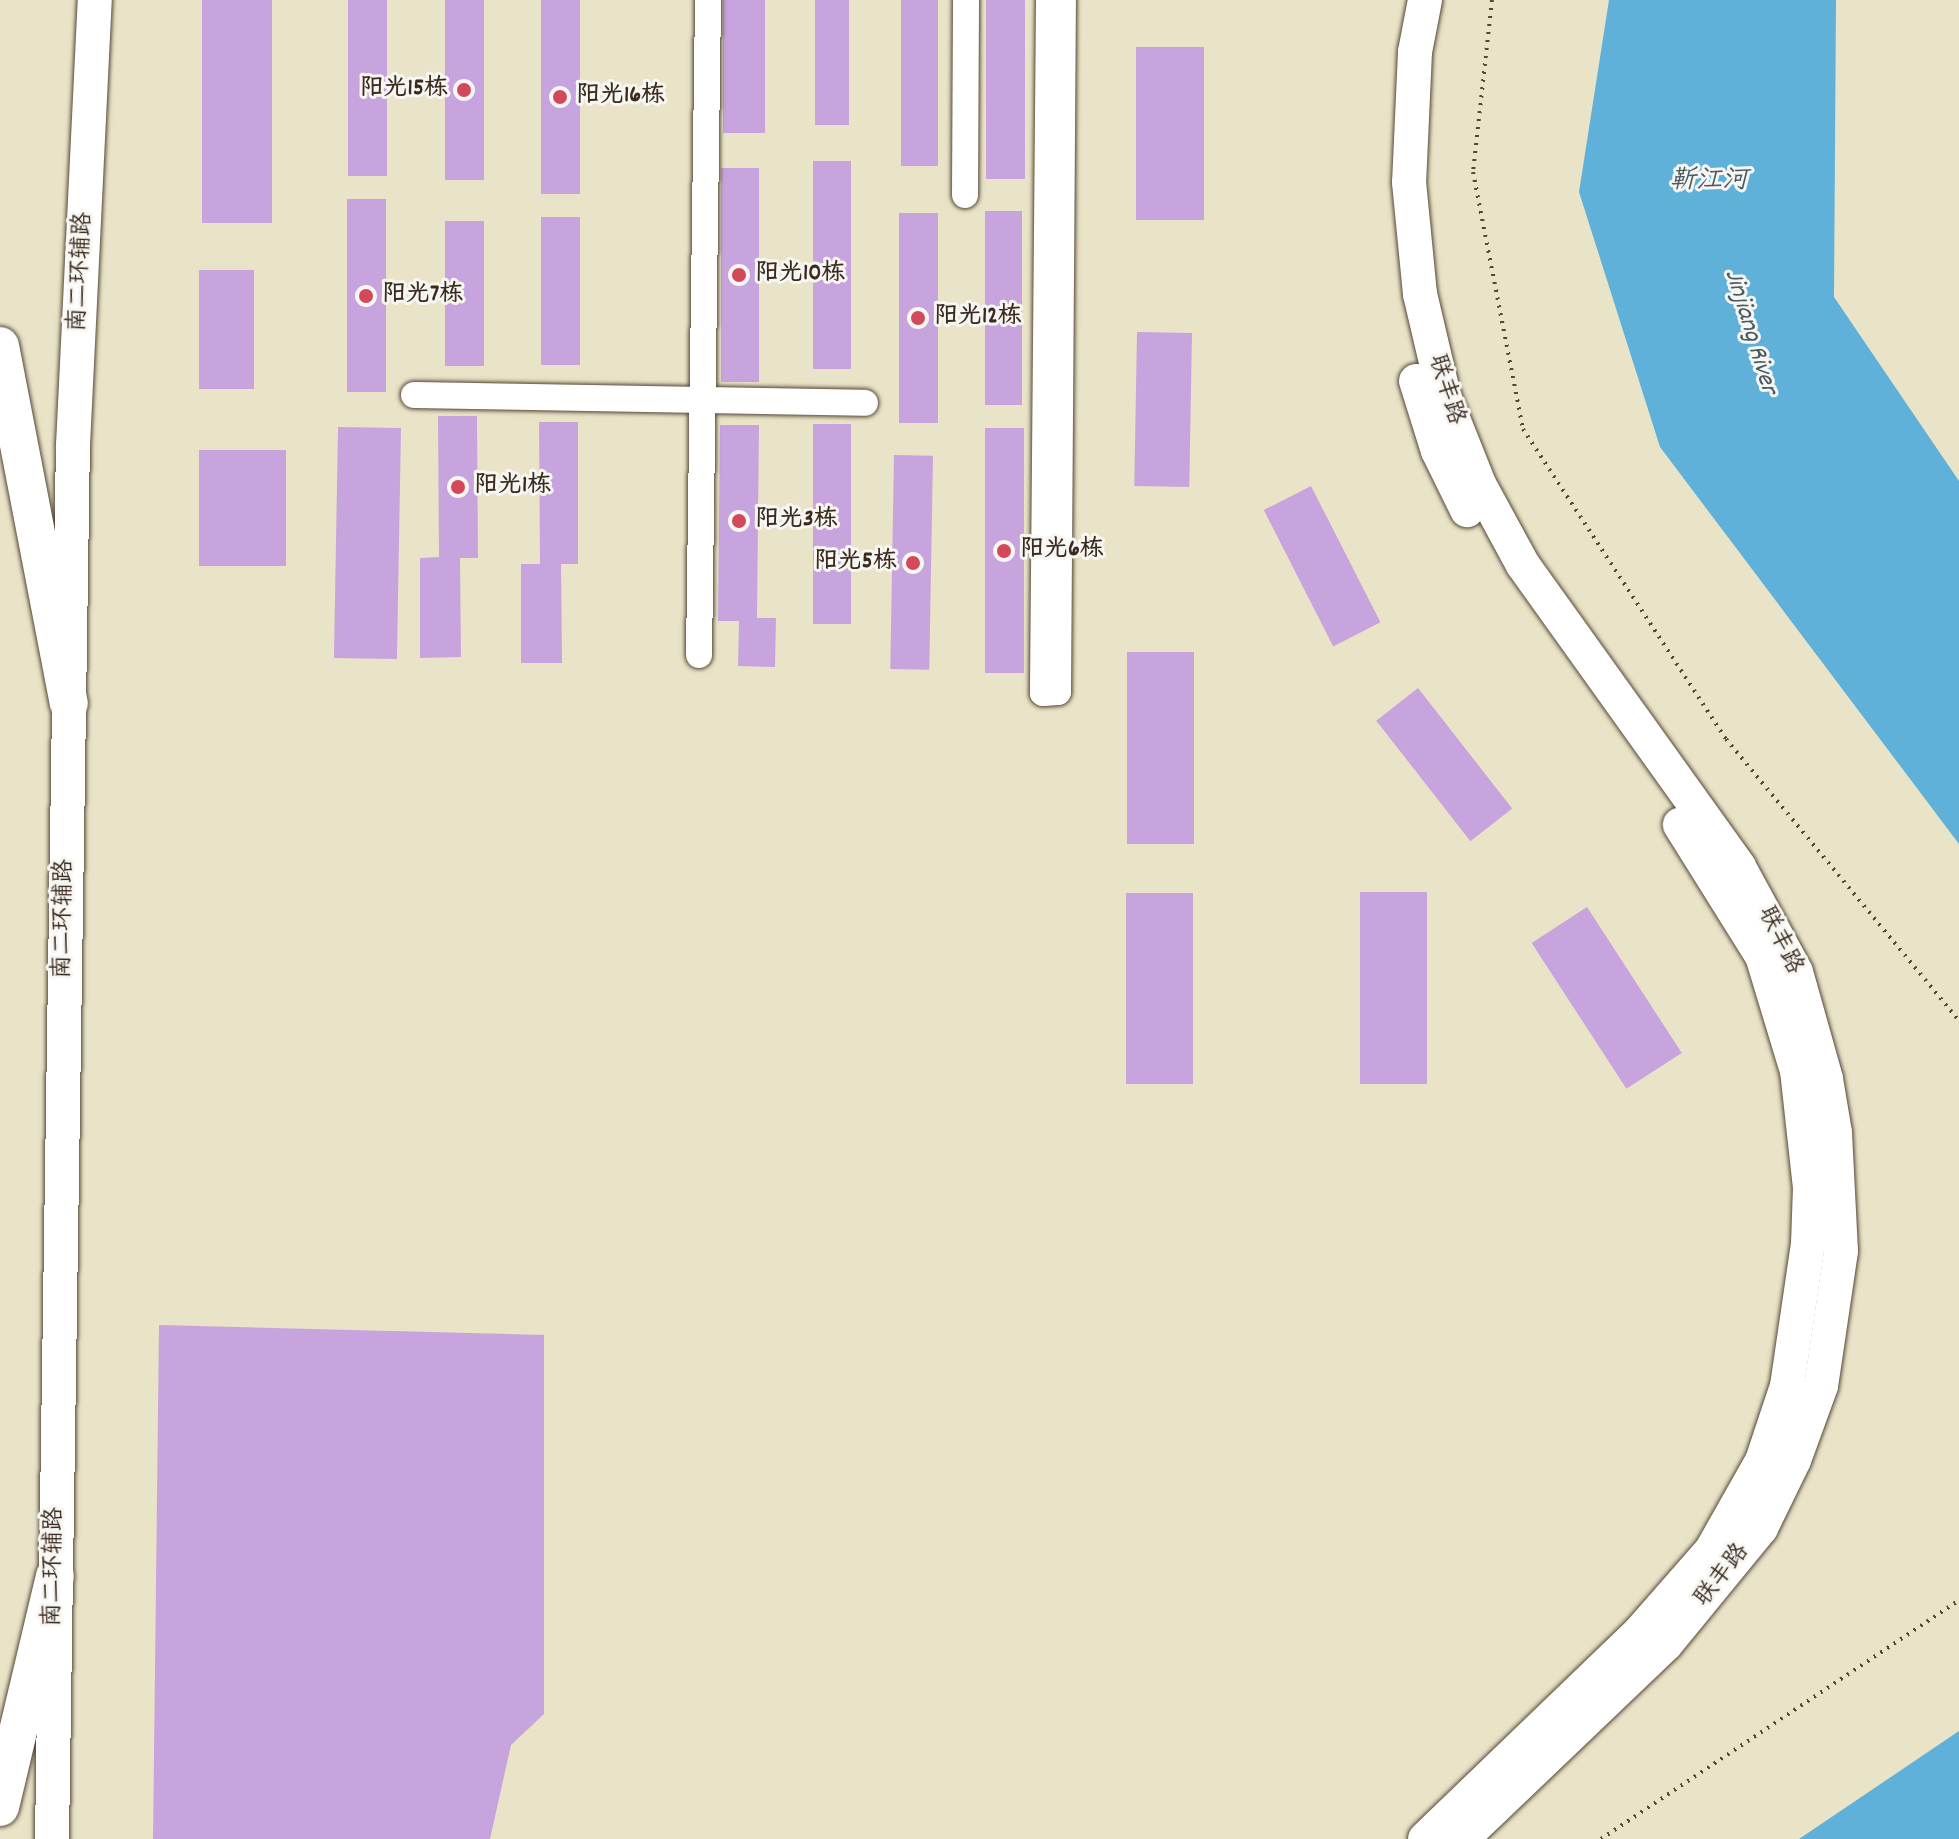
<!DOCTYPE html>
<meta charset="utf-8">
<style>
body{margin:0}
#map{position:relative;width:1959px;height:1839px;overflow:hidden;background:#e9e4c7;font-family:Dekko,"LXGW WenKai TC",sans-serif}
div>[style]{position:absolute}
.water>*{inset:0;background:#5fb1da}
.building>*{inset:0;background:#c8a4df;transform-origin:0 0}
.path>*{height:4px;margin-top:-2px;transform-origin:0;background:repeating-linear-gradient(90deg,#554637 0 2px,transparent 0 8px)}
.roads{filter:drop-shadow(0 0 2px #554637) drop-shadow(0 0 2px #554637)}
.minor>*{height:26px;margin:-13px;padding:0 13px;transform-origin:13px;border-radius:13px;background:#fff}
.major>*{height:34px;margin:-17px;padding:0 17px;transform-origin:17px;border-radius:17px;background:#fff}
.highway>*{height:38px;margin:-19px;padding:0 19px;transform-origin:19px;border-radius:19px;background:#fff}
.dots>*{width:22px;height:22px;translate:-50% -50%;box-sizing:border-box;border:4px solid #f6f6f2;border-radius:50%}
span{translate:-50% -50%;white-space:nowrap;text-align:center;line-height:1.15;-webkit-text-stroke:6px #f6f6f2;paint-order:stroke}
.poi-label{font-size:24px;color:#3b2a1e;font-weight:700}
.right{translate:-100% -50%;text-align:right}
.left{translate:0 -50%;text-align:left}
.street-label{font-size:24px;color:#3b2a1e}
.water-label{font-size:26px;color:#485960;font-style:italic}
</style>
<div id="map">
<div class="water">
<i style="clip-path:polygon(1609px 0,1836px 0,1834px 297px,1959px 481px,1959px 844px,1660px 447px,1579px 192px)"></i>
<i style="clip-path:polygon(1959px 1731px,1959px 1839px,1799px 1839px)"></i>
</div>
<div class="building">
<i style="left:202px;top:0;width:70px;height:223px"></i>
<i style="left:348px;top:0;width:39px;height:176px"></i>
<i style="left:445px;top:0;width:39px;height:180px"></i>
<i style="left:541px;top:0;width:39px;height:194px"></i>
<i style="left:723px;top:0;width:42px;height:133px"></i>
<i style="left:815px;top:0;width:34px;height:125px"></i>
<i style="left:901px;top:0;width:37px;height:166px"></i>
<i style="left:986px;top:0;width:39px;height:179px"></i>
<i style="left:1136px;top:47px;width:68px;height:173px"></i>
<i style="left:813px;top:161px;width:38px;height:208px"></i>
<i style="left:721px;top:168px;width:38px;height:214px"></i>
<i style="left:347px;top:199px;width:39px;height:193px"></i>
<i style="left:985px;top:211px;width:37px;height:194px"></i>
<i style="left:899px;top:213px;width:39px;height:210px"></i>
<i style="left:541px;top:217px;width:39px;height:148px"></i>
<i style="left:445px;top:221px;width:39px;height:145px"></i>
<i style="left:199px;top:270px;width:55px;height:119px"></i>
<i style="left:1137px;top:332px;width:55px;height:154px;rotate:1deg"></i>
<i style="clip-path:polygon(438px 416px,477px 416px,478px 558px,460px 558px,461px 657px,420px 658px,420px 558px,439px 557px)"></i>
<i style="clip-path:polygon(539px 422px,578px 422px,578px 564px,561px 564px,562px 663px,521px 663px,521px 564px,540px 564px)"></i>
<i style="left:813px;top:424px;width:38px;height:200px"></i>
<i style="clip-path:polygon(720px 425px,759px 425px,757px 618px,776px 618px,775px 667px,738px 666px,739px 621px,718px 621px)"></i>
<i style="left:338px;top:427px;width:63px;height:231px;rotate:1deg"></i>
<i style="left:985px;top:428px;width:39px;height:245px"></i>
<i style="left:199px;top:450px;width:87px;height:116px"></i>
<i style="left:894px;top:455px;width:39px;height:214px;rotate:1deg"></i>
<i style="left:1311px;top:486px;width:153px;height:53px;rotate:63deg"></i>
<i style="left:1194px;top:652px;width:192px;height:67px;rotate:90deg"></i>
<i style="left:1418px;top:688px;width:153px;height:53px;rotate:52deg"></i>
<i style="left:1360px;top:892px;width:67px;height:192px"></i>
<i style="left:1126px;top:893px;width:67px;height:191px"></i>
<i style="left:1587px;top:907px;width:174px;height:66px;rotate:57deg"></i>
<i style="clip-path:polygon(159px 1325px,544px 1335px,544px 1714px,511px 1745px,490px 1839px,153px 1839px)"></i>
</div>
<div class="path">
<i style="left:1492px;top:0;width:173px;rotate:96.3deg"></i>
<i style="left:1473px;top:172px;width:262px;rotate:79deg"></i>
<i style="left:1523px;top:429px;width:371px;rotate:56.8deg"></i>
<i style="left:1726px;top:739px;width:366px;rotate:50.4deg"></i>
<i style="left:1601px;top:1839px;width:430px;rotate:-33.7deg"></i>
</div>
<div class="roads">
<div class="minor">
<i style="left:1049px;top:0;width:693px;rotate:90.5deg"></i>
<i style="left:1043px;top:693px;width:15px;rotate:-4deg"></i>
<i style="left:1058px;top:692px;width:692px;rotate:-89.59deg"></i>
<i style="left:965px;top:195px;width:195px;rotate:-89.7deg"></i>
<i style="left:414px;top:395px;width:451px;rotate:1deg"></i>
<i style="left:699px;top:655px;width:655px;rotate:-89.21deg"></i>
</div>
<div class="major">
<i style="left:1425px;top:0;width:53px;rotate:100.9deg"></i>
<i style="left:1415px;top:52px;width:130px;rotate:92.6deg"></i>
<i style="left:1409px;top:182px;width:113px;rotate:84.4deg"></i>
<i style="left:1420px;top:294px;width:105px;rotate:76.8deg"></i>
<i style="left:1444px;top:396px;width:95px;rotate:68.3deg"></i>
<i style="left:1479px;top:484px;width:92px;rotate:61.5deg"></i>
<i style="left:1523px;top:565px;width:371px;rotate:54.4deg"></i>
<i style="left:1739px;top:867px;width:119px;rotate:61.5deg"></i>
<i style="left:1796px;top:972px;width:111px;rotate:74.3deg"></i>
<i style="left:1826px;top:1079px;width:55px;rotate:80.5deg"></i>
<i style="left:1835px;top:1133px;width:118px;rotate:87.1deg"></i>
<i style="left:1841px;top:1251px;width:136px;rotate:98.4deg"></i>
<i style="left:1821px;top:1386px;width:79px;rotate:110deg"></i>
<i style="left:1794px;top:1460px;width:76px;rotate:115.9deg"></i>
<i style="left:1761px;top:1528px;width:150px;rotate:129.3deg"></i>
<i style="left:1666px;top:1644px;width:282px;rotate:136.3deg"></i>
<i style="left:1416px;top:381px;width:73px;rotate:72.6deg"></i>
<i style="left:1438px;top:451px;width:66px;rotate:63.8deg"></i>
<i style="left:52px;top:1839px;width:1394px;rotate:-89.14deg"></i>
<i style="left:73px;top:445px;width:446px;rotate:-87.2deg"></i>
<i style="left:1425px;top:1839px;width:298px;rotate:-43.9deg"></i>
<i style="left:1640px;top:1632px;width:108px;rotate:-48.8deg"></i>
<i style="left:1711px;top:1551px;width:103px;rotate:-60.5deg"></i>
<i style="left:1762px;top:1461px;width:79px;rotate:-71.6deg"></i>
<i style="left:1787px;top:1386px;width:144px;rotate:-81.6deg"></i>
<i style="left:1808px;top:1244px;width:56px;rotate:-88deg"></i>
<i style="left:1810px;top:1188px;width:118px;rotate:-96.3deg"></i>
<i style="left:1797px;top:1071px;width:120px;rotate:-106.9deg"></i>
<i style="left:1762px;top:956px;width:155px;rotate:-122deg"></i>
</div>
<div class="highway">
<i style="left:0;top:346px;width:364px;rotate:79.1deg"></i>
<i style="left:0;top:1807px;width:237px;rotate:-76.6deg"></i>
</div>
</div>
<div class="dots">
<i style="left:464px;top:90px;background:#d1495b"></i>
<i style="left:560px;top:97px;background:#d1495b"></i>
<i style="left:739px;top:275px;background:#d1495b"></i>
<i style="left:366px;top:296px;background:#d1495b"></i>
<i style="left:918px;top:318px;background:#d1495b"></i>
<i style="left:458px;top:487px;background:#d1495b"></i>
<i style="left:739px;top:521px;background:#d1495b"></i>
<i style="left:1004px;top:551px;background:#d1495b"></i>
<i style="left:913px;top:563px;background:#d1495b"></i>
</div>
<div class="poi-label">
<span class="right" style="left:448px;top:90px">阳光15栋</span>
<span class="left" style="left:576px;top:97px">阳光16栋</span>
<span class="left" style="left:755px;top:275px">阳光10栋</span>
<span class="left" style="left:382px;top:296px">阳光7栋</span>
<span class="left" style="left:934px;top:318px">阳光12栋</span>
<span class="left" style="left:474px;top:487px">阳光1栋</span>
<span class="left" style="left:755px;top:521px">阳光3栋</span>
<span class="left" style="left:1020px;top:551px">阳光6栋</span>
<span class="right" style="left:897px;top:563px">阳光5栋</span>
</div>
<div class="street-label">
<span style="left:82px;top:272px;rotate:-87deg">南二环辅路</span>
<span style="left:1445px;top:390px;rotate:73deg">联丰路</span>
<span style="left:65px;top:919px;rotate:-89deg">南二环辅路</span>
<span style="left:1779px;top:941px;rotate:64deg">联丰路</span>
<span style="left:55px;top:1567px;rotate:-89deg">南二环辅路</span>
<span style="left:1723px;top:1576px;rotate:-52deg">联丰路</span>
</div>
<div class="water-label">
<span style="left:1709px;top:182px">靳江河</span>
<span style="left:1750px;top:332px;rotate:73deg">Jinjiang River</span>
</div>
</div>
